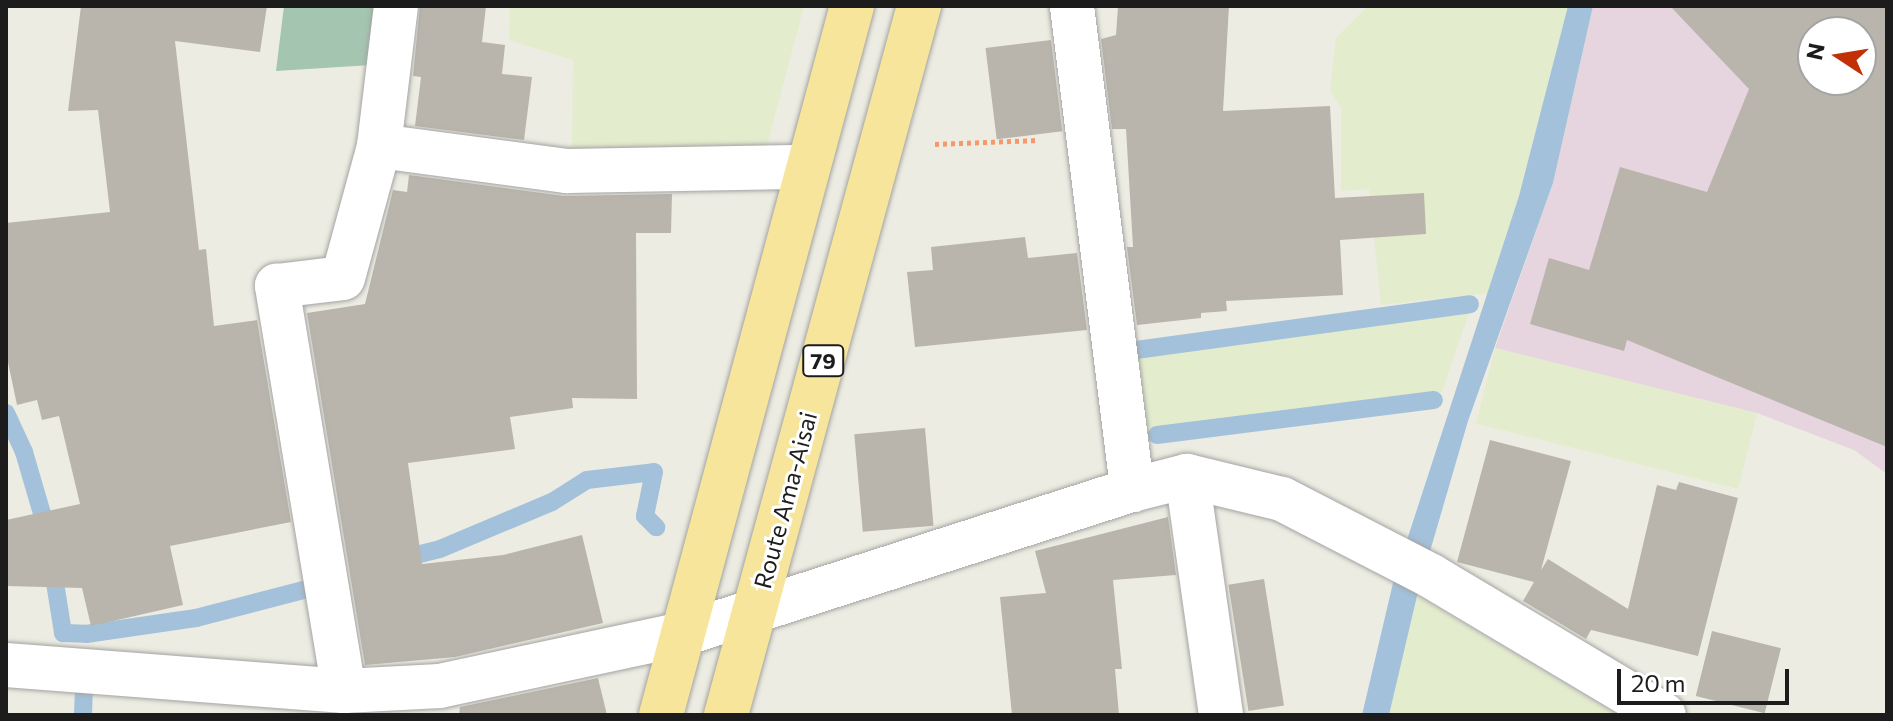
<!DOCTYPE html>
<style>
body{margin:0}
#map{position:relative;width:1893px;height:721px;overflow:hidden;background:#edece2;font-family:Commissioner,sans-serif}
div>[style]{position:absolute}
.industrial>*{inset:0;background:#e6d4df}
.farmland>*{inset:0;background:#e3eccd;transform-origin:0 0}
.cemetery>*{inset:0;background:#a4c5b0}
.water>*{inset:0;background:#a3c1da}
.stream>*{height:18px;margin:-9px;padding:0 9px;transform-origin:9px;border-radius:9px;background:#a3c1da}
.building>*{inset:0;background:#bab5ac;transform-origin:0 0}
.path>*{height:5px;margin-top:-2.5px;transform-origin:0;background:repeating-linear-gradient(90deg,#f5986b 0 4px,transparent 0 8px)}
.roads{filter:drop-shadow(0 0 2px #a3a3a3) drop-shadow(0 0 2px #a3a3a3)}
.street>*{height:44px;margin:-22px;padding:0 22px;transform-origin:22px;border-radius:22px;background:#fff}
.primary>*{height:44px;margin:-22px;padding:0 22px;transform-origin:22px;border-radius:22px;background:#f8e59c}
span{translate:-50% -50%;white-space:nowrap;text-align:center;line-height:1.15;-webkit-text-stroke:6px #fff;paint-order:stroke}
.shield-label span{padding:2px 6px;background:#fff;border:2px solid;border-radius:6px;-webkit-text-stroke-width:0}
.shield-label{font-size:22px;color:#1c1c1c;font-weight:700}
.street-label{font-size:24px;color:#1c1c1c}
.frame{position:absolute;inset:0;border:8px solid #1c1c1c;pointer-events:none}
.north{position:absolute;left:1797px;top:16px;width:80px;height:80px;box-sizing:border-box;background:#fff;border:2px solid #a4a4a4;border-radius:50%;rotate:282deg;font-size:22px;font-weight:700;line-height:32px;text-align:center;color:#1c1c1c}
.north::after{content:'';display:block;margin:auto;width:28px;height:36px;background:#c23007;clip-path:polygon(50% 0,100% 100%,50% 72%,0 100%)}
.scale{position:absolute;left:1617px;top:669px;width:172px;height:36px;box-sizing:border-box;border:4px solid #1c1c1c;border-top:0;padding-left:10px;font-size:24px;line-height:28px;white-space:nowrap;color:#1c1c1c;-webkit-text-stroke:6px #fff;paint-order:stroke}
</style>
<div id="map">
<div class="industrial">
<i style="clip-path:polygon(evenodd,1593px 6px,1887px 6px,1887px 474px,1854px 450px,1757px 413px,1495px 348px,1553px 183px,1593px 6px,1813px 32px,1861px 32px,1861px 80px,1813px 80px,1813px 32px)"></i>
</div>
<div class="farmland">
<i style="clip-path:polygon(510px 6px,804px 6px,764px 157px,572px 160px,573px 60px,509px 40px)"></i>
<i style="clip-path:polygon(1368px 6px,1568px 6px,1519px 196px,1488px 293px,1381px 305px,1369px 189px,1341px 191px,1341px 108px,1330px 91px,1336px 38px)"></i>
<i style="clip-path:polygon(1471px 307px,1442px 392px,1149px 429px,1133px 355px)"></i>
<i style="left:1495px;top:348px;width:270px;height:78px;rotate:14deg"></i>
<i style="clip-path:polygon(1417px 596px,1616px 715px,1389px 715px)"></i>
</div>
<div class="cemetery">
<i style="clip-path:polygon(284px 6px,375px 6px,371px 65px,276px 71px)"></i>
</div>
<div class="water">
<i style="clip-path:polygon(1568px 6px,1593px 6px,1553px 183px,1468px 421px,1417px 596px,1389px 715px,1362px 715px,1393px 583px,1519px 196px)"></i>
</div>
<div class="stream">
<i style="left:1136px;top:350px;width:337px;rotate:-7.8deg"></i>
<i style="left:6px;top:413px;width:43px;rotate:65.2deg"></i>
<i style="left:24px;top:452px;width:85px;rotate:73.7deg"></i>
<i style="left:1157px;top:435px;width:279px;rotate:-7.2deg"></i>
<i style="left:396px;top:560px;width:45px;rotate:-14deg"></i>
<i style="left:440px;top:549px;width:121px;rotate:-22.8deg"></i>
<i style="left:552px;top:502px;width:41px;rotate:-32.2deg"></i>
<i style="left:587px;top:480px;width:67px;rotate:-6.8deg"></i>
<i style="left:654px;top:472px;width:45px;rotate:101.6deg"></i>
<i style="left:645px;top:516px;width:16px;rotate:45deg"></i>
<i style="left:52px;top:564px;width:70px;rotate:80.9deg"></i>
<i style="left:63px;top:633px;width:23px;rotate:2deg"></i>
<i style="left:86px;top:634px;width:111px;rotate:-8.3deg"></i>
<i style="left:196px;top:618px;width:119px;rotate:-14.6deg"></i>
<i style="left:83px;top:715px;width:31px;rotate:-88deg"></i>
</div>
<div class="building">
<i style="clip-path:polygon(81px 6px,267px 6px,260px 52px,175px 41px,199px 250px,206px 249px,214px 326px,257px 320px,291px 522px,170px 546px,183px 605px,91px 626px,82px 588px,6px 586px,6px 520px,80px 504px,59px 416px,42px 420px,37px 400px,17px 405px,6px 353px,6px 223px,110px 212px,98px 110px,68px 111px)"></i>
<i style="clip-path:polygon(420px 6px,486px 6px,482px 42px,505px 45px,502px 74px,532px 77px,524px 140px,415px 126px,421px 77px,413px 76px)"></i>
<i style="clip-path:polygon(1118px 6px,1229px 6px,1223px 111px,1330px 106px,1335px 198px,1424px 193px,1426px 234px,1340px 240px,1343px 295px,1226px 301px,1227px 311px,1201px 313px,1201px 318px,1137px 325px,1127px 247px,1133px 247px,1126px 129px,1112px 129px,1101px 39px,1116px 35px)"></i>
<i style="clip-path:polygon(evenodd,1670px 6px,1887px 6px,1887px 447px,1627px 340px,1624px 351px,1530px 324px,1549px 258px,1589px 270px,1620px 167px,1707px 192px,1749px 89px,1670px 6px,1813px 32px,1861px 32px,1861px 80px,1813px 80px,1813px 32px)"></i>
<i style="left:1051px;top:40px;width:92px;height:66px;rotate:83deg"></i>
<i style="clip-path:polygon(409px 175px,564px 196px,672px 194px,671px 233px,636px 233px,637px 399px,572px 398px,573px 408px,510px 417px,515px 449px,408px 463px,422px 564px,503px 555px,582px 535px,603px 623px,455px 657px,365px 665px,307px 313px,365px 304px,393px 190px,407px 192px)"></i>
<i style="clip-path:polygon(1025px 237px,1028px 258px,1077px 253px,1087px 330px,915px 347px,907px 272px,933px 270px,931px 247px)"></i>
<i style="left:925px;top:428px;width:98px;height:71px;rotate:85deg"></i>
<i style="clip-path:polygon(1490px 440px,1571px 461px,1541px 570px,1548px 559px,1628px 609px,1657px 485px,1676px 490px,1679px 482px,1738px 498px,1698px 656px,1591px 630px,1586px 639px,1523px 601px,1534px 582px,1457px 562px)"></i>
<i style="clip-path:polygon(1168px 517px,1176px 575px,1113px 580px,1122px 669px,1115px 669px,1119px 715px,1012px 715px,1000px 597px,1046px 593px,1035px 551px)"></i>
<i style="left:1264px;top:579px;width:128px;height:36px;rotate:81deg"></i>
<i style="left:1712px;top:631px;width:71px;height:67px;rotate:14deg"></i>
<i style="clip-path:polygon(598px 678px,607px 715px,459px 715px,460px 707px)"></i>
</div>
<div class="path">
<i style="left:935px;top:144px;width:102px;rotate:-2.2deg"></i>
</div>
<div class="roads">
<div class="street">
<i style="left:1072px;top:6px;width:488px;rotate:82.9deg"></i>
<i style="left:379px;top:146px;width:190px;rotate:7.6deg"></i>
<i style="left:567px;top:171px;width:241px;rotate:-1deg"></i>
<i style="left:1187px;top:476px;width:241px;rotate:81.9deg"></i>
<i style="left:6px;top:665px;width:339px;rotate:4.4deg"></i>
<i style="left:344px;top:691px;width:96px;rotate:-3deg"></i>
<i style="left:440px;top:686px;width:249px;rotate:-12.1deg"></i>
<i style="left:683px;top:634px;width:472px;rotate:-17.8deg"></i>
<i style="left:1132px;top:490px;width:57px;rotate:-14.3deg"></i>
<i style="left:1187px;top:476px;width:98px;rotate:13.6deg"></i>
<i style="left:1282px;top:499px;width:168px;rotate:27.3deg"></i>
<i style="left:1431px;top:576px;width:271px;rotate:30.8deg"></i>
<i style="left:344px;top:691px;width:411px;rotate:-99.4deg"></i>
<i style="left:277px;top:286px;width:66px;rotate:-6.9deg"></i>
<i style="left:343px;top:278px;width:137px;rotate:-74.7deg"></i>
<i style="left:379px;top:146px;width:141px;rotate:-83.1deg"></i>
</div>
<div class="primary">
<i style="left:661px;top:715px;width:734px;rotate:-74.92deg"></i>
<i style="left:726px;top:715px;width:735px;rotate:-74.77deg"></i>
</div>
</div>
<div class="shield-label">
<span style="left:823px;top:361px">79</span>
</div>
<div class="street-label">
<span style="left:785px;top:500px;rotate:-75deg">Route Ama-Aisai</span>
</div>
<div class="frame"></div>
<div class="north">N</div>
<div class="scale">20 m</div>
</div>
